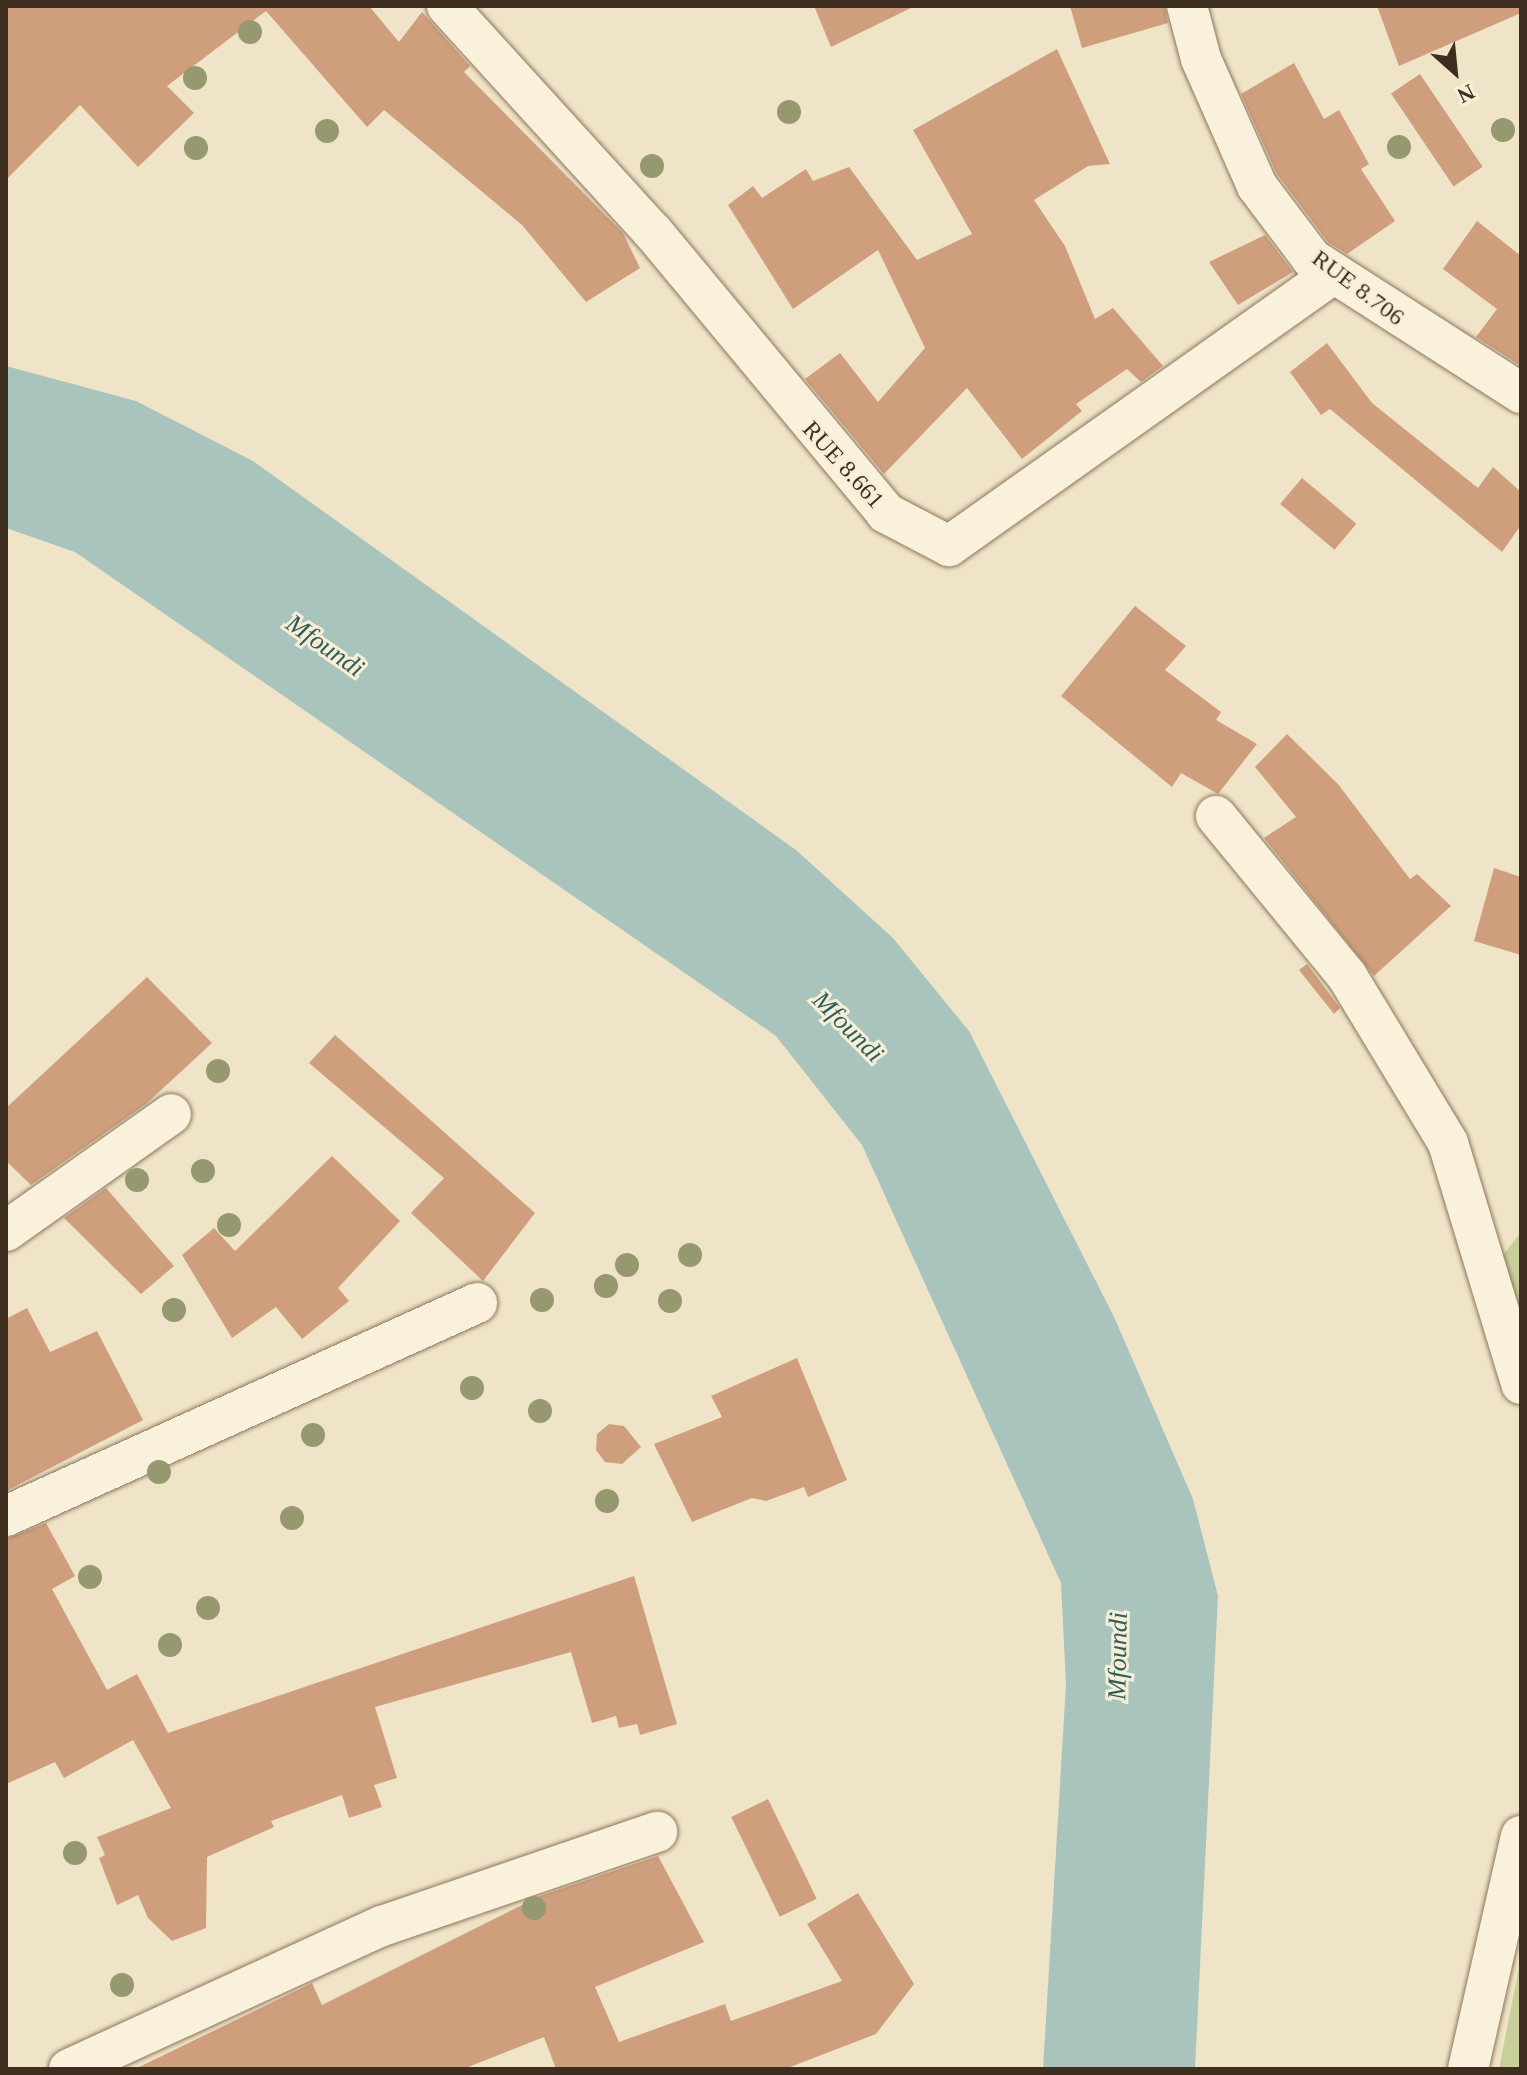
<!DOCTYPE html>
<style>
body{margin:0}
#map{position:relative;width:1527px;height:2075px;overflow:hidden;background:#f0e4c8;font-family:Georgia,serif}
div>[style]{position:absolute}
.green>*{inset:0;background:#c9cf9b}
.water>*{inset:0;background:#a9c4bc}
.building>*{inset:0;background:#cf9f7d;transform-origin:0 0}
.roads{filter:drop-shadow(0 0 2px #8d765c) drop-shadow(0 0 2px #8d765c)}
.minor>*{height:40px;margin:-20px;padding:0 20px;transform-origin:20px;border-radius:20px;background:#faf1dc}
.trees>*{width:24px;height:24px;margin:-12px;border-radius:50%;background:#96986f}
span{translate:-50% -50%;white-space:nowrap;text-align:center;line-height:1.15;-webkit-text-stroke:6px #f7eed8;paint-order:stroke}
.street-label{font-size:24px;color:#3d2e20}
.water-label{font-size:26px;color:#2f5d5a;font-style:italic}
.frame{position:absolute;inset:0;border:8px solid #3d2e20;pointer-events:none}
.north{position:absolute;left:1415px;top:32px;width:80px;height:80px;-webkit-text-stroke:6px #f7eed8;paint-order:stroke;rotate:153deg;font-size:22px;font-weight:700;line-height:32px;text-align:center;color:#3d2e20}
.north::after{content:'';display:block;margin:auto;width:28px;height:36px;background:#3d2e20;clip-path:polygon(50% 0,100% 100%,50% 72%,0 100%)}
</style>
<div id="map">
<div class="green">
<i style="clip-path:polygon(1521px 1232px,1521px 1333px,1501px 1258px)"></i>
<i style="clip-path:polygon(1521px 1957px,1521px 2069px,1499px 2069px)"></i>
</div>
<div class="water">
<i style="clip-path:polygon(6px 366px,136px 401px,253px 461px,796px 850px,893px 938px,969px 1031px,1115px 1319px,1193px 1499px,1218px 1596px,1195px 2069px,1043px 2069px,1066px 1684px,1061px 1583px,862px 1145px,776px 1036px,75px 552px,6px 528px)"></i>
</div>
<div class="building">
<i style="clip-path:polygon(6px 6px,369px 6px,399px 42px,422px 12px,470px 66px,464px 72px,623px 233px,640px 268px,586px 302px,522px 225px,384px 110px,367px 127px,266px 11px,167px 86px,194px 113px,138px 167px,80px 105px,6px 180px)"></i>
<i style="clip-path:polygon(814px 6px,915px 6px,831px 47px)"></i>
<i style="clip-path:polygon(1070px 6px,1165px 6px,1168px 23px,1082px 48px)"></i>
<i style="clip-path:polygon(1377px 6px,1521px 6px,1521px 13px,1399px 66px)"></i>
<i style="clip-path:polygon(1057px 49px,1110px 164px,1088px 166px,1034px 200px,1065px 246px,1095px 319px,1113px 308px,1163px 366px,1141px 382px,1127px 369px,1076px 404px,1082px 411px,1022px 459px,967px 388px,884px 474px,805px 379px,840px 353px,878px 402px,925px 348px,878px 250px,793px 309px,728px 205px,753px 186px,762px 198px,806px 169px,813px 181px,849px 167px,917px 260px,972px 234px,913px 130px)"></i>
<i style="clip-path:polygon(1294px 63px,1324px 119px,1339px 110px,1369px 164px,1361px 169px,1395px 221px,1347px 254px,1328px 242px,1277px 174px,1241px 94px)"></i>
<i style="left:1420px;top:74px;width:112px;height:35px;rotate:56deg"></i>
<i style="clip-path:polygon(1477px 221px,1521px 256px,1521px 366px,1476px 337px,1497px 309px,1443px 269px)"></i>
<i style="clip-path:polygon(1265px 235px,1293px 272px,1238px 305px,1209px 262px)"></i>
<i style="clip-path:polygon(1327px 343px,1372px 403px,1478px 488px,1493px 467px,1521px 492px,1521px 525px,1502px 552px,1330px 409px,1321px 415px,1290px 372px)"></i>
<i style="left:1302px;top:478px;width:71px;height:34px;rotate:40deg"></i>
<i style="clip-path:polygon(1135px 606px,1186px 646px,1165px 670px,1221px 712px,1216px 720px,1257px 744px,1218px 794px,1181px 773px,1172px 787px,1061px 696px)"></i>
<i style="clip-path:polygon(1287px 734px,1338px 784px,1410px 879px,1417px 874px,1451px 906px,1374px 976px,1264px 838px,1296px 817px,1255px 767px)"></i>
<i style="clip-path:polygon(1494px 868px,1521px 877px,1521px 955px,1474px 941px)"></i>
<i style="clip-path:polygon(1307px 964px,1340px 1008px,1334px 1014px,1299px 970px)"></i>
<i style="clip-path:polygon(147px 977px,212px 1043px,146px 1104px,31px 1185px,6px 1161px,6px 1108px)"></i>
<i style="clip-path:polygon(335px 1035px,535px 1213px,483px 1281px,411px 1213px,444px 1178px,309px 1063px)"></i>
<i style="clip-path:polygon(332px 1156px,400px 1221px,338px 1288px,349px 1301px,302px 1339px,276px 1307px,232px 1338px,182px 1255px,214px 1228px,235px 1251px)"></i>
<i style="clip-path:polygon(106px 1188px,174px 1266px,141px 1294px,64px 1218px)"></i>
<i style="clip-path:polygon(27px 1308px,50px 1352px,97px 1331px,143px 1420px,6px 1491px,6px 1319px)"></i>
<i style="clip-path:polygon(797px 1358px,847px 1480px,808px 1497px,804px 1487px,766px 1501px,752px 1498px,692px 1522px,654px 1444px,722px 1417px,711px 1396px)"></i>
<i style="clip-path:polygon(609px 1424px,624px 1426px,641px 1447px,622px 1464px,605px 1462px,596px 1450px,597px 1434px)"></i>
<i style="clip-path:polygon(46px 1523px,75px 1576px,52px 1589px,107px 1690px,137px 1674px,168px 1733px,634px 1576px,677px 1724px,640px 1735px,637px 1724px,619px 1728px,616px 1716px,592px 1723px,571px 1652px,375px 1707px,397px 1778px,374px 1785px,382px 1807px,349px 1818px,342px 1795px,271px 1821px,274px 1827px,207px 1857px,206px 1928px,172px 1941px,148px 1918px,138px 1895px,117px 1905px,99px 1858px,105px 1855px,97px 1837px,171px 1808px,133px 1740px,64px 1778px,55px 1762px,6px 1784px,6px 1539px)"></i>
<i style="left:768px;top:1799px;width:111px;height:41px;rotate:64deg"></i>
<i style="clip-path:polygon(658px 1856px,704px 1942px,595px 1987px,619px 2042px,725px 2004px,731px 2021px,842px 1981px,807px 1924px,858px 1893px,914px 1984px,876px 2034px,785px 2069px,556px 2069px,544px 2037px,463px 2069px,135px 2069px,312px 1983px,322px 2005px,540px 1896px)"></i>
</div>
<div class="roads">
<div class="minor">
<i style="left:447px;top:6px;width:306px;rotate:47.7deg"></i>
<i style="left:653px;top:232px;width:365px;rotate:50.3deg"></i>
<i style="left:886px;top:513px;width:71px;rotate:27.6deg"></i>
<i style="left:949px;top:546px;width:471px;rotate:-35.3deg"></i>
<i style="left:1187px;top:6px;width:55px;rotate:75.2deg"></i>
<i style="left:1201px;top:59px;width:139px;rotate:66.2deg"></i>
<i style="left:1257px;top:186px;width:91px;rotate:53deg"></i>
<i style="left:1312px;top:259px;width:248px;rotate:32.7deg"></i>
<i style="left:1216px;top:816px;width:207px;rotate:50.7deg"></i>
<i style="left:1347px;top:976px;width:195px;rotate:58.8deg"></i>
<i style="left:1448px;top:1143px;width:252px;rotate:73.1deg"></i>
<i style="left:6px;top:1231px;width:202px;rotate:-35.3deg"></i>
<i style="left:6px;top:1516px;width:517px;rotate:-24.33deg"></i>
<i style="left:69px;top:2069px;width:344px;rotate:-24.6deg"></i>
<i style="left:382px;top:1926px;width:291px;rotate:-18.9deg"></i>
<i style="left:1468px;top:2069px;width:239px;rotate:-77.2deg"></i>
</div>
</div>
<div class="trees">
<i style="left:250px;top:32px"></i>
<i style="left:195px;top:78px"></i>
<i style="left:789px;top:112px"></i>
<i style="left:1503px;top:130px"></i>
<i style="left:327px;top:131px"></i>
<i style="left:1399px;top:147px"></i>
<i style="left:196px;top:148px"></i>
<i style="left:652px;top:166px"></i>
<i style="left:218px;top:1071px"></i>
<i style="left:203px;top:1171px"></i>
<i style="left:137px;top:1180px"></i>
<i style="left:229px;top:1225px"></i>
<i style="left:690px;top:1255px"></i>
<i style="left:627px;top:1265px"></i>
<i style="left:606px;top:1286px"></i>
<i style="left:542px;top:1300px"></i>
<i style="left:670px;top:1301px"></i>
<i style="left:174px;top:1310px"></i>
<i style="left:472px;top:1388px"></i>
<i style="left:540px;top:1411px"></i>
<i style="left:313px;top:1435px"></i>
<i style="left:159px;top:1472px"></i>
<i style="left:607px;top:1501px"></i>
<i style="left:292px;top:1518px"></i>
<i style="left:90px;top:1577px"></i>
<i style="left:208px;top:1608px"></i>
<i style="left:170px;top:1645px"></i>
<i style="left:75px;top:1853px"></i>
<i style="left:534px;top:1908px"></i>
<i style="left:122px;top:1985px"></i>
</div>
<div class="street-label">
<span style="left:1358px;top:288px;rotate:37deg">RUE 8.706</span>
<span style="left:843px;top:465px;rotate:48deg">RUE 8.661</span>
</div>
<div class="water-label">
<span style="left:325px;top:646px;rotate:35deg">Mfoundi</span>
<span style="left:848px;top:1027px;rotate:45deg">Mfoundi</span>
<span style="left:1118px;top:1656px;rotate:-89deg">Mfoundi</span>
</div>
<div class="frame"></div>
<div class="north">N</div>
</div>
